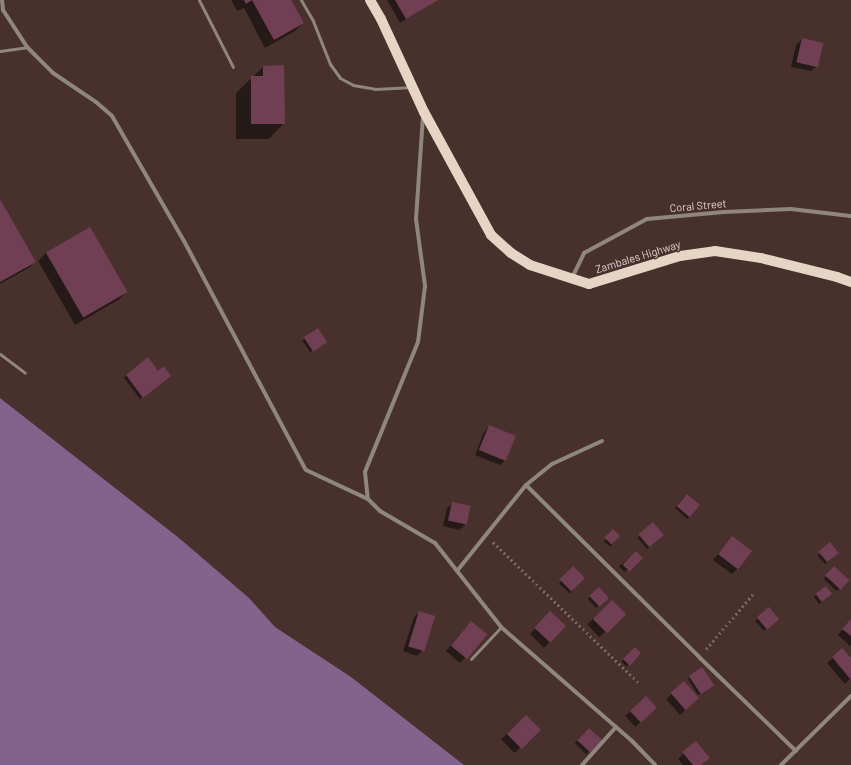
<!DOCTYPE html>
<style>
body{margin:0}
#map{position:relative;width:851px;height:765px;overflow:hidden;background:#48312d;font-family:Barlow,sans-serif}
div>[style]{position:absolute}
.water>*{inset:0;background:#83628b}
.shadow>*{inset:0;background:#0007;transform-origin:0 0}
.building>*{inset:0;background:#703f53;transform-origin:0 0}
.path>*{height:2.5px;margin-top:-1.25px;transform-origin:0;background:repeating-linear-gradient(90deg,#7b6763 0 2px,transparent 0 5px)}
.service>*{height:3px;margin:-1.5px;padding:0 1.5px;transform-origin:1.5px;border-radius:1.5px;background:#8f867e}
.minor>*{height:4px;margin:-2px;padding:0 2px;transform-origin:2px;border-radius:2px;background:#8f867e}
.primary>*{height:10px;margin:-5px;padding:0 5px;transform-origin:5px;border-radius:5px;background:#e6d4c4}
span{translate:-50% -50%;white-space:nowrap;text-align:center;line-height:1.15;-webkit-text-stroke:3px #48312d;paint-order:stroke}
.street-label{font-size:11px;color:#e0d1cf}
</style>
<div id="map">
<div class="water">
<i style="clip-path:polygon(0 398px,179px 538px,249px 598px,275px 627px,351px 677px,464px 765px,0 765px)"></i>
</div>
<div class="shadow">
<i style="clip-path:polygon(231px 0,290px 0,303px 23px,295px 31px,265px 48px,244px 8px,237px 11px)"></i>
<i style="clip-path:polygon(387px 0,437px 0,400px 23px)"></i>
<i style="clip-path:polygon(802px 39px,821px 44px,817px 66px,811px 71px,791px 67px,796px 45px)"></i>
<i style="clip-path:polygon(263px 67px,284px 123px,269px 139px,236px 139px,236px 93px)"></i>
<i style="clip-path:polygon(0 201px,35px 262px,30px 267px,0 284px)"></i>
<i style="clip-path:polygon(89px 228px,126px 292px,118px 300px,75px 325px,38px 261px,46px 253px)"></i>
<i style="left:318px;top:330px;width:14px;height:19px;rotate:56deg"></i>
<i style="clip-path:polygon(158px 372px,168px 378px,140px 399px,124px 378px,127px 375px)"></i>
<i style="clip-path:polygon(489px 426px,506px 460px,500px 465px,475px 455px,484px 432px)"></i>
<i style="clip-path:polygon(684px 497px,690px 517px,687px 519px,675px 508px)"></i>
<i style="clip-path:polygon(453px 503px,469px 507px,465px 525px,459px 530px,443px 526px,447px 508px)"></i>
<i style="left:653px;top:524px;width:15px;height:21px;rotate:48deg"></i>
<i style="left:613px;top:531px;width:8px;height:14px;rotate:40deg"></i>
<i style="clip-path:polygon(732px 537px,737px 569px,732px 574px,713px 560px)"></i>
<i style="left:830px;top:544px;width:12px;height:17px;rotate:48deg"></i>
<i style="left:636px;top:552px;width:8px;height:22px;rotate:50deg"></i>
<i style="left:573px;top:568px;width:15px;height:21px;rotate:42deg"></i>
<i style="left:834px;top:568px;width:18px;height:15px;rotate:43deg"></i>
<i style="clip-path:polygon(826px 587px,829px 596px,819px 604px,814px 597px)"></i>
<i style="left:599px;top:589px;width:12px;height:15px;rotate:48deg"></i>
<i style="left:612px;top:601px;width:18px;height:34px;rotate:47deg"></i>
<i style="clip-path:polygon(769px 608px,775px 621px,764px 631px,755px 621px)"></i>
<i style="clip-path:polygon(420px 612px,423px 650px,417px 656px,403px 651px,414px 617px)"></i>
<i style="clip-path:polygon(545px 618px,564px 626px,544px 648px,530px 634px)"></i>
<i style="clip-path:polygon(851px 619px,851px 645px,850px 646px,838px 635px)"></i>
<i style="clip-path:polygon(466px 627px,485px 635px,460px 663px,446px 651px)"></i>
<i style="left:635px;top:648px;width:7px;height:19px;rotate:45deg"></i>
<i style="clip-path:polygon(842px 650px,851px 660px,851px 678px,845px 684px,827px 663px)"></i>
<i style="clip-path:polygon(690px 677px,710px 687px,698px 695px,688px 679px)"></i>
<i style="clip-path:polygon(684px 683px,692px 704px,680px 715px,666px 699px)"></i>
<i style="left:646px;top:697px;width:15px;height:28px;rotate:48deg"></i>
<i style="left:526px;top:716px;width:19px;height:34px;rotate:47deg"></i>
<i style="left:589px;top:729px;width:16px;height:20px;rotate:45deg"></i>
<i style="clip-path:polygon(696px 742px,701px 765px,683px 765px,678px 759px)"></i>
</div>
<div class="building">
<i style="clip-path:polygon(244px 0,291px 0,304px 23px,274px 40px,252px 0,246px 4px)"></i>
<i style="clip-path:polygon(395px 0,438px 0,406px 19px)"></i>
<i style="left:802px;top:38px;width:22px;height:25px;rotate:13deg"></i>
<i style="clip-path:polygon(284px 65px,285px 124px,251px 124px,251px 76px,263px 76px,263px 66px)"></i>
<i style="clip-path:polygon(0 199px,36px 262px,0 282px)"></i>
<i style="left:90px;top:227px;width:75px;height:51px;rotate:60deg"></i>
<i style="left:318px;top:328px;width:17px;height:17px;rotate:57deg"></i>
<i style="clip-path:polygon(148px 357px,158px 371px,164px 366px,171px 376px,143px 398px,126px 375px)"></i>
<i style="left:489px;top:425px;width:29px;height:27px;rotate:22deg"></i>
<i style="left:687px;top:494px;width:17px;height:16px;rotate:40deg"></i>
<i style="left:452px;top:502px;width:19px;height:19px;rotate:12deg"></i>
<i style="left:653px;top:522px;width:17px;height:19px;rotate:50deg"></i>
<i style="left:613px;top:529px;width:10px;height:12px;rotate:45deg"></i>
<i style="left:732px;top:536px;width:25px;height:23px;rotate:37deg"></i>
<i style="left:830px;top:542px;width:14px;height:15px;rotate:51deg"></i>
<i style="left:636px;top:551px;width:10px;height:19px;rotate:45deg"></i>
<i style="left:573px;top:566px;width:17px;height:19px;rotate:45deg"></i>
<i style="left:834px;top:566px;width:21px;height:13px;rotate:43deg"></i>
<i style="left:826px;top:586px;width:10px;height:13px;rotate:53deg"></i>
<i style="left:599px;top:587px;width:15px;height:13px;rotate:48deg"></i>
<i style="left:612px;top:600px;width:20px;height:27px;rotate:45deg"></i>
<i style="left:769px;top:607px;width:16px;height:16px;rotate:50deg"></i>
<i style="left:419px;top:611px;width:17px;height:37px;rotate:17deg"></i>
<i style="left:550px;top:611px;width:22px;height:23px;rotate:43deg"></i>
<i style="clip-path:polygon(851px 619px,851px 636px,842px 629px)"></i>
<i style="left:471px;top:621px;width:21px;height:32px;rotate:39deg"></i>
<i style="clip-path:polygon(635px 647px,641px 653px,630px 666px,623px 659px)"></i>
<i style="clip-path:polygon(842px 648px,851px 658px,851px 680px,832px 657px)"></i>
<i style="left:702px;top:667px;width:22px;height:16px;rotate:56deg"></i>
<i style="left:684px;top:681px;width:23px;height:18px;rotate:49deg"></i>
<i style="left:646px;top:696px;width:16px;height:22px;rotate:47deg"></i>
<i style="left:526px;top:715px;width:21px;height:27px;rotate:45deg"></i>
<i style="left:589px;top:728px;width:18px;height:17px;rotate:43deg"></i>
<i style="clip-path:polygon(696px 741px,710px 758px,701px 765px,693px 765px,682px 752px)"></i>
</div>
<div class="path">
<i style="left:493px;top:542px;width:202px;rotate:44deg"></i>
<i style="left:706px;top:649px;width:72px;rotate:-49.5deg"></i>
</div>
<div class="service">
<i style="left:199px;top:0;width:75px;rotate:63.1deg"></i>
<i style="left:301px;top:0;width:24px;rotate:60deg"></i>
<i style="left:313px;top:21px;width:46px;rotate:68.4deg"></i>
<i style="left:330px;top:64px;width:17px;rotate:54deg"></i>
<i style="left:340px;top:78px;width:15px;rotate:28deg"></i>
<i style="left:353px;top:85px;width:22px;rotate:10deg"></i>
<i style="left:375px;top:89px;width:34px;rotate:-3deg"></i>
<i style="left:0;top:51px;width:27px;rotate:-8deg"></i>
<i style="left:0;top:354px;width:31px;rotate:37deg"></i>
<i style="left:471px;top:659px;width:44px;rotate:-46.8deg"></i>
</div>
<div class="minor">
<i style="left:2px;top:0;width:10px;rotate:84deg"></i>
<i style="left:3px;top:10px;width:44px;rotate:57deg"></i>
<i style="left:27px;top:47px;width:37px;rotate:45deg"></i>
<i style="left:53px;top:73px;width:52px;rotate:34deg"></i>
<i style="left:96px;top:102px;width:21px;rotate:41deg"></i>
<i style="left:112px;top:116px;width:144px;rotate:60.1deg"></i>
<i style="left:184px;top:241px;width:259px;rotate:62deg"></i>
<i style="left:306px;top:470px;width:68px;rotate:25.1deg"></i>
<i style="left:423px;top:116px;width:103px;rotate:93.9deg"></i>
<i style="left:416px;top:219px;width:68px;rotate:82.3deg"></i>
<i style="left:425px;top:286px;width:56px;rotate:97.1deg"></i>
<i style="left:418px;top:342px;width:140px;rotate:112.2deg"></i>
<i style="left:365px;top:472px;width:27px;rotate:84deg"></i>
<i style="left:368px;top:499px;width:17px;rotate:45deg"></i>
<i style="left:380px;top:511px;width:64px;rotate:30.2deg"></i>
<i style="left:435px;top:543px;width:107px;rotate:51.8deg"></i>
<i style="left:501px;top:627px;width:174px;rotate:41deg"></i>
<i style="left:632px;top:741px;width:33px;rotate:46deg"></i>
<i style="left:572px;top:278px;width:28px;rotate:-64deg"></i>
<i style="left:584px;top:253px;width:72px;rotate:-28.4deg"></i>
<i style="left:647px;top:219px;width:77px;rotate:-5.2deg"></i>
<i style="left:724px;top:212px;width:67px;rotate:-2.6deg"></i>
<i style="left:791px;top:209px;width:60px;rotate:6.7deg"></i>
<i style="left:526px;top:485px;width:244px;rotate:44.8deg"></i>
<i style="left:699px;top:657px;width:135px;rotate:44.1deg"></i>
<i style="left:457px;top:571px;width:110px;rotate:-51.3deg"></i>
<i style="left:526px;top:485px;width:33px;rotate:-39deg"></i>
<i style="left:552px;top:464px;width:55px;rotate:-24.7deg"></i>
<i style="left:582px;top:765px;width:51px;rotate:-48.2deg"></i>
<i style="left:781px;top:765px;width:98px;rotate:-44.6deg"></i>
</div>
<div class="primary">
<i style="left:370px;top:0;width:22px;rotate:60deg"></i>
<i style="left:381px;top:19px;width:102px;rotate:65.2deg"></i>
<i style="left:424px;top:112px;width:140px;rotate:61.4deg"></i>
<i style="left:491px;top:235px;width:27px;rotate:42deg"></i>
<i style="left:511px;top:253px;width:22px;rotate:32deg"></i>
<i style="left:530px;top:265px;width:62px;rotate:17.9deg"></i>
<i style="left:589px;top:284px;width:95px;rotate:-17.1deg"></i>
<i style="left:680px;top:256px;width:35px;rotate:-8deg"></i>
<i style="left:715px;top:251px;width:47px;rotate:8.7deg"></i>
<i style="left:761px;top:258px;width:78px;rotate:14deg"></i>
<i style="left:837px;top:277px;width:15px;rotate:20deg"></i>
</div>
<div class="street-label">
<span style="left:698px;top:206px;rotate:-5deg">Coral Street</span>
<span style="left:638px;top:257px;rotate:-17deg">Zambales Highway</span>
</div>
</div>
